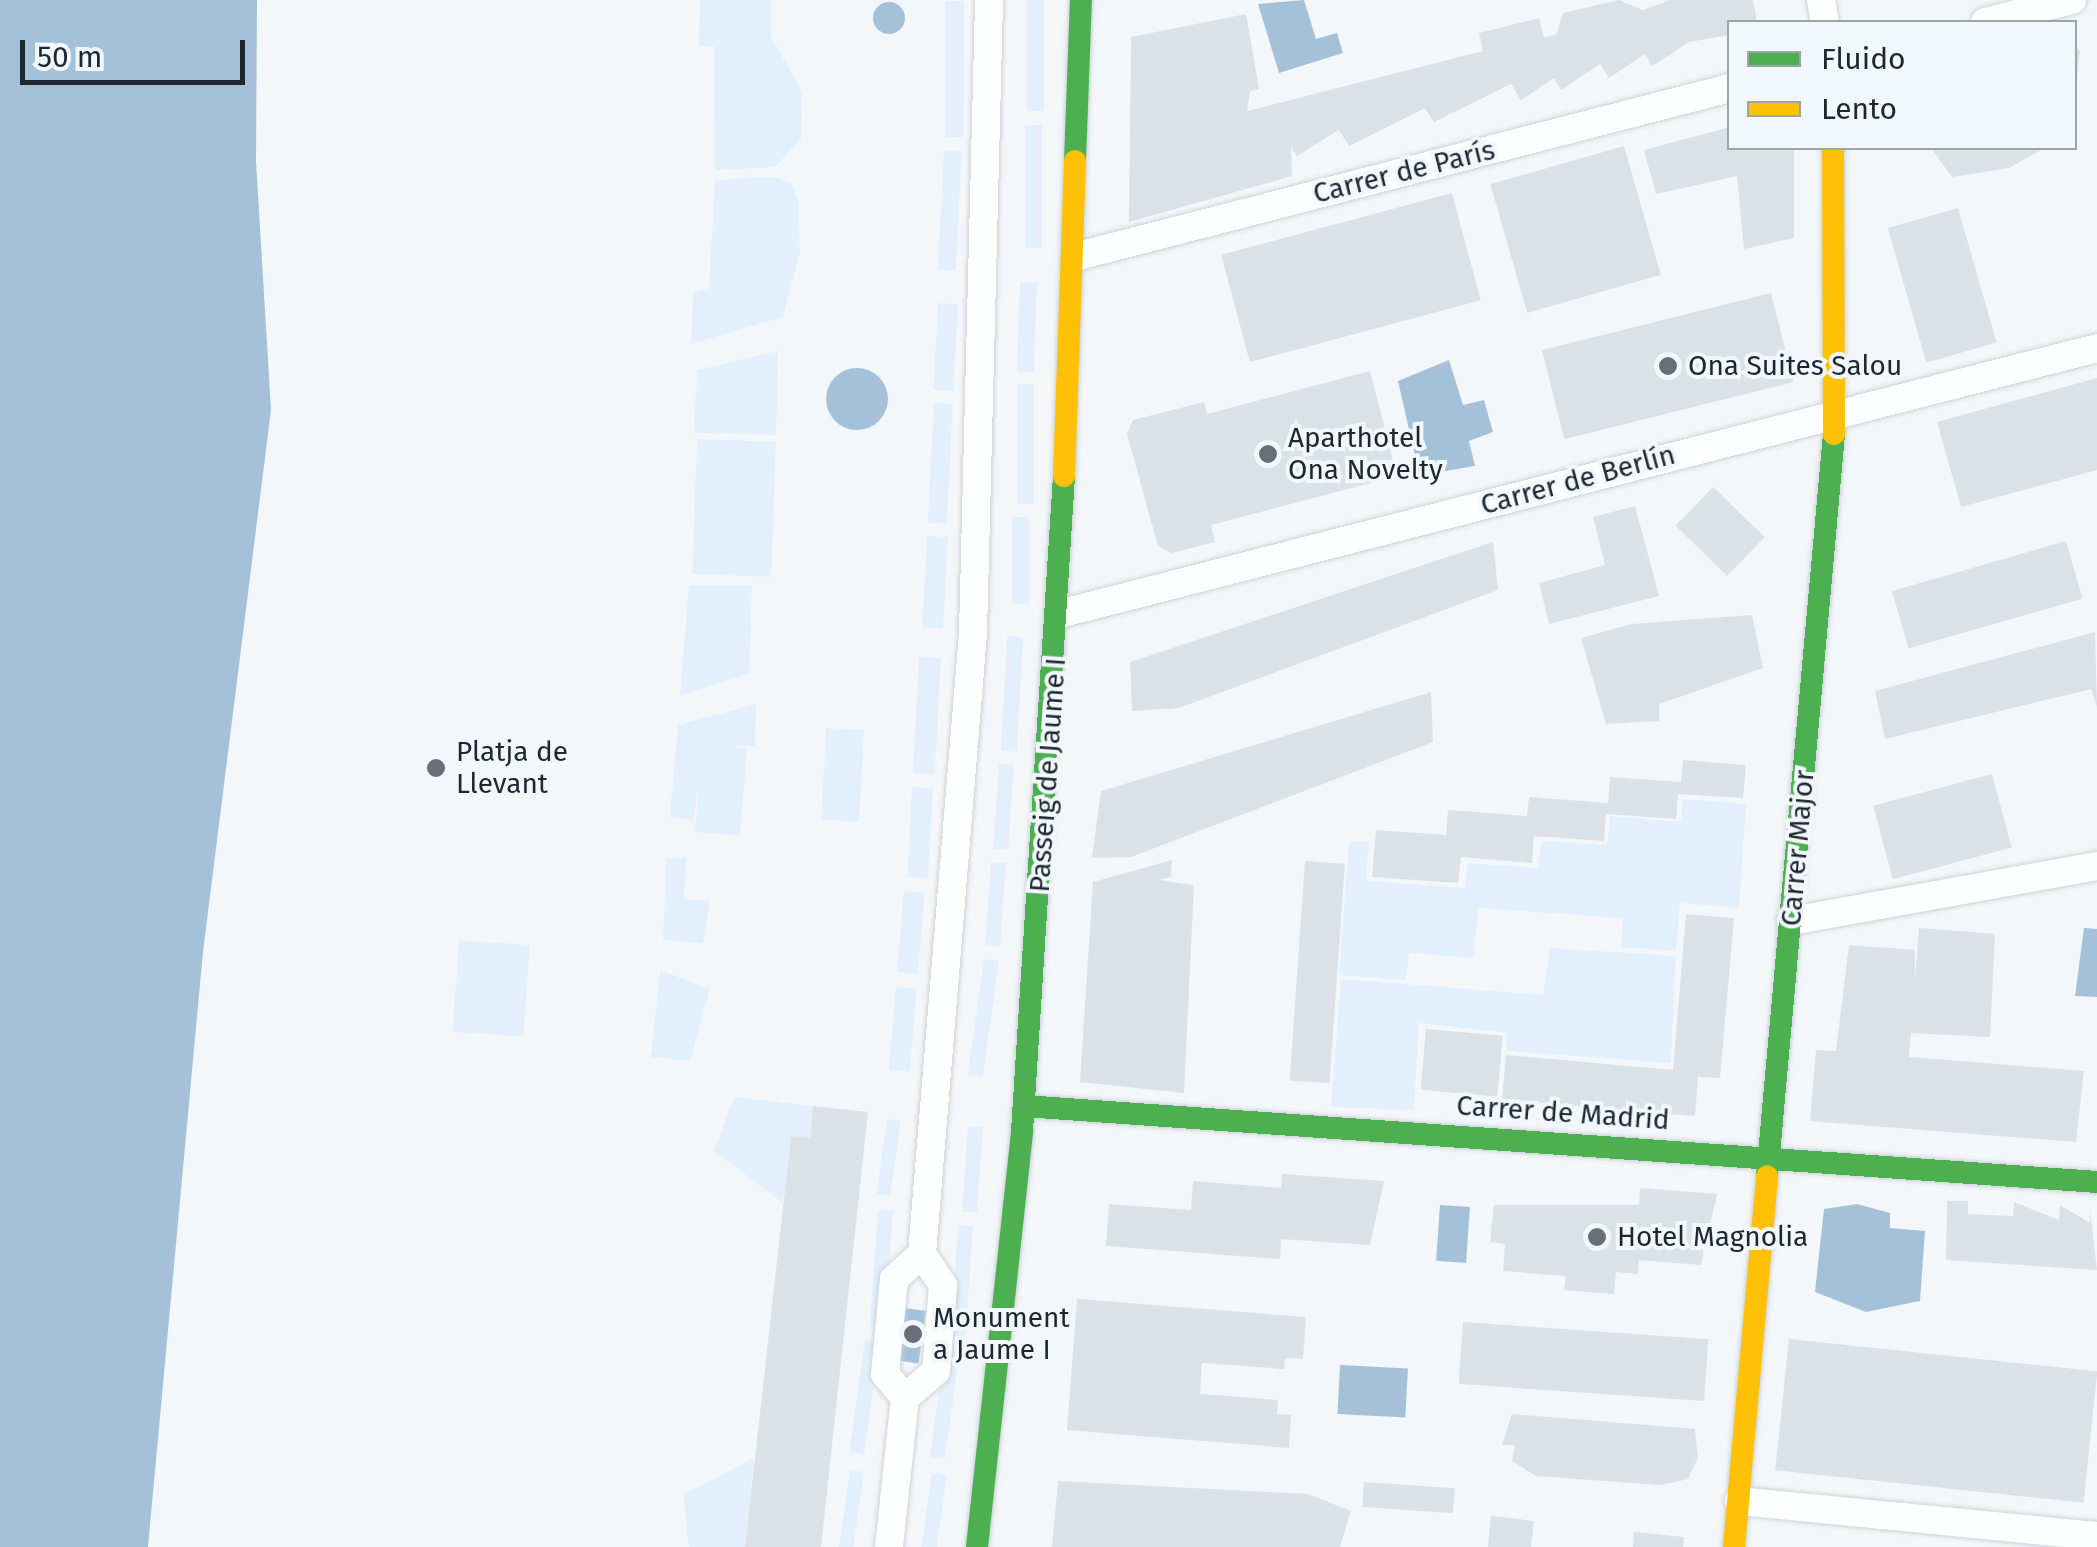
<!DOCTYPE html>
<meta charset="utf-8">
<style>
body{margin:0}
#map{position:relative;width:2097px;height:1547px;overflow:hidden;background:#f4f7fa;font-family:"Fira Sans",sans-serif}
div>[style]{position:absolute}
.green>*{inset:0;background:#e2f0fd;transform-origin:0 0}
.water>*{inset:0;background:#a5c1da;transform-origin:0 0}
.round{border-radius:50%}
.building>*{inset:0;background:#dbe1e6;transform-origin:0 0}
.roads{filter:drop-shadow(0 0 2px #ccd3d9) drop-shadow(0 0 2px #ccd3d9)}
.street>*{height:28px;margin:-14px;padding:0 14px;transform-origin:14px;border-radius:14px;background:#fdfefe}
.fast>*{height:22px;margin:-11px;padding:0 11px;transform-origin:11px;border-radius:11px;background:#4caf50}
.slow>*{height:22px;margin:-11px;padding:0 11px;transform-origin:11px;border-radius:11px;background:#ffc107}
.dots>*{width:28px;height:28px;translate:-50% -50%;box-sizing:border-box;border:5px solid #f2f7fc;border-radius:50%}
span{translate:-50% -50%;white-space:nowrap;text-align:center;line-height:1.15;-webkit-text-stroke:8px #f2f7fc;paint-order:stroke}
.street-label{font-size:28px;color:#1d2730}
.poi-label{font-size:28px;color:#1d2730}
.left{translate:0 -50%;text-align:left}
.legend{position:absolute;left:1727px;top:20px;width:350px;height:130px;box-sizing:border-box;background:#f2f7fc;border:2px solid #9da4aa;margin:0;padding:12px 18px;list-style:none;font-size:30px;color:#1d2730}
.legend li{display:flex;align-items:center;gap:20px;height:50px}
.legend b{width:50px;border:2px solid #9da4aa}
.scale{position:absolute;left:20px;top:40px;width:225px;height:45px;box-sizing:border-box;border:5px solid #1d2730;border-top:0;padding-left:12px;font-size:30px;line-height:35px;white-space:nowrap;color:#1d2730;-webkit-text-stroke:8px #f2f7fc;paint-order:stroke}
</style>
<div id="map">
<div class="green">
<i style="clip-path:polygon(700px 0,771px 0,771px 36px,802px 92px,801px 139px,775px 167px,715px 170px,714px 46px,699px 46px)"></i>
<i style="left:1027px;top:0;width:17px;height:111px"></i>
<i style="left:945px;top:1px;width:19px;height:136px"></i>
<i style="left:1025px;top:125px;width:17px;height:123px"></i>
<i style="left:944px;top:150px;width:18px;height:120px;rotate:3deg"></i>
<i style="clip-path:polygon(774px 177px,792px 183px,799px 204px,800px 252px,783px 317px,691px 344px,693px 293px,709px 288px,715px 180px)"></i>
<i style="left:1037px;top:283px;width:89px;height:17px;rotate:92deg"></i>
<i style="left:958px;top:304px;width:87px;height:20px;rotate:93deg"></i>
<i style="clip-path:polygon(778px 351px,776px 435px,694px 433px,697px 370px)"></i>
<i style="left:1017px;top:384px;width:17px;height:120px"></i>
<i style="left:934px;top:403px;width:19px;height:120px;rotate:3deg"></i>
<i style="left:697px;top:439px;width:79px;height:135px;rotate:2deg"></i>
<i style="left:1012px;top:517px;width:17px;height:87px"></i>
<i style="left:927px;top:536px;width:21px;height:91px;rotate:3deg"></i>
<i style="clip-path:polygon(689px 585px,752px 586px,749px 674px,680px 695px)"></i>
<i style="left:1023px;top:637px;width:115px;height:16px;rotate:93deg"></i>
<i style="left:941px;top:658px;width:116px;height:22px;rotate:93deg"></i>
<i style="clip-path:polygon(756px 704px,755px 746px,728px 746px,747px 748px,740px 836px,695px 832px,699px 780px,694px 821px,670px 817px,678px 725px)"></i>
<i style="left:826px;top:728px;width:38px;height:92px;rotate:3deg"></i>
<i style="left:999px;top:764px;width:15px;height:85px;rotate:4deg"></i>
<i style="left:912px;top:787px;width:21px;height:90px;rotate:3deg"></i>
<i style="clip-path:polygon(1683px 799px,1746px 804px,1739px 908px,1680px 903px,1676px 951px,1621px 947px,1623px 918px,1478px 908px,1474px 958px,1409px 953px,1406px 980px,1339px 975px,1349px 841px,1369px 842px,1366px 881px,1465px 888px,1468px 863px,1538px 868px,1541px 841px,1607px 845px,1610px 816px,1681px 822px)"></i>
<i style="clip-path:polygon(686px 857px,684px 899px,710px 901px,703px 943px,663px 940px,666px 859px)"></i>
<i style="left:991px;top:862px;width:15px;height:84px;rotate:4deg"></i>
<i style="left:904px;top:891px;width:21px;height:81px;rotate:5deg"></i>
<i style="left:459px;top:940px;width:71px;height:92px;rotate:4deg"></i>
<i style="clip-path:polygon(1550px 948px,1676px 956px,1671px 1063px,1506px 1051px,1507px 1033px,1419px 1023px,1414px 1110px,1331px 1107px,1341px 979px,1543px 995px)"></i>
<i style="left:984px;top:959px;width:15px;height:117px;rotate:8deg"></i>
<i style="clip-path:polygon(660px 970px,710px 989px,690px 1061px,651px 1057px)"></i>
<i style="left:896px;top:987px;width:21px;height:83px;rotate:5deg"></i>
<i style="clip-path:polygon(734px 1097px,813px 1106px,810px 1138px,791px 1136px,783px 1203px,714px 1151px)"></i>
<i style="left:887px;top:1119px;width:14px;height:76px;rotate:8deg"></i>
<i style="left:968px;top:1126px;width:15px;height:86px;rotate:4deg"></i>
<i style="left:878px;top:1210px;width:15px;height:117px;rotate:4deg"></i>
<i style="left:958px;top:1225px;width:15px;height:111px;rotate:4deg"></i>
<i style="left:865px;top:1340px;width:15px;height:113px;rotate:8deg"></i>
<i style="left:945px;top:1349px;width:15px;height:109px;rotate:8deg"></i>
<i style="clip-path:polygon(754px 1458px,745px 1547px,689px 1547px,683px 1494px)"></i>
<i style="left:850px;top:1470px;width:14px;height:78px;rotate:8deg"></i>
<i style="left:932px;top:1473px;width:15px;height:75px;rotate:8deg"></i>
</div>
<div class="water">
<i style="clip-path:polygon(0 0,257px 0,256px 161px,271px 410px,203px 952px,148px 1547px,0 1547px)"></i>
<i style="clip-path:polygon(1304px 0,1316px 39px,1337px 33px,1343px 53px,1279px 73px,1258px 4px)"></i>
<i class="round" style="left:873px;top:2px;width:32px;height:32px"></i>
<i style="clip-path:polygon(1449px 360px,1463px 405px,1484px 400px,1493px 432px,1469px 441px,1475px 466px,1428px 474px,1418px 469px,1398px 381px)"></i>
<i class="round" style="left:826px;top:368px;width:62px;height:62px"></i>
<i style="clip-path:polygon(2084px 928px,2097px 929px,2097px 997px,2075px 996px)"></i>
<i style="clip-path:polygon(1857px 1204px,1890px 1213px,1890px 1228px,1925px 1231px,1920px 1301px,1866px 1312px,1815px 1292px,1824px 1209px)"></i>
<i style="left:1440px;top:1205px;width:30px;height:56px;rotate:4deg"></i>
<i style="left:905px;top:1308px;width:21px;height:53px;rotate:8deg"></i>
<i style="left:1340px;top:1365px;width:68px;height:49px;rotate:3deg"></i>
</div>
<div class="building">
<i style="clip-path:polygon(1619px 0,1643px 10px,1670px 0,1753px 0,1757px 22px,1730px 22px,1730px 35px,1689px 42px,1652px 66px,1645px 54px,1609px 78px,1600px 64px,1561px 90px,1554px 78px,1521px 100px,1511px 84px,1434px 122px,1425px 108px,1349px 146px,1339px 130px,1297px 156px,1291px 147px,1292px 176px,1129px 222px,1131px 37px,1246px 14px,1259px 89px,1250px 91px,1247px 111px,1483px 51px,1479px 33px,1539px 18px,1544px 37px,1556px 35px,1563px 13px)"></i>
<i style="clip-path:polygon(2074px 43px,2080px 51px,2077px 79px,2074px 79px)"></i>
<i style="clip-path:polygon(1730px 127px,1730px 148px,1794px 148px,1794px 238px,1744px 249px,1737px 176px,1656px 194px,1644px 150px)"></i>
<i style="left:1624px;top:146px;width:134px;height:139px;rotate:74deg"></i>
<i style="clip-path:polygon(1931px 148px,2045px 148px,2009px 168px,1952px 177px)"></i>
<i style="left:1452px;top:193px;width:111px;height:239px;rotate:75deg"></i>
<i style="left:1958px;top:208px;width:140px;height:73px;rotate:74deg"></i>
<i style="left:1771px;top:293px;width:92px;height:236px;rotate:76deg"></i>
<i style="clip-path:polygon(1370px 371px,1397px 476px,1211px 525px,1215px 542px,1172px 553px,1158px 546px,1127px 434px,1133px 420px,1204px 402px,1207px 414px)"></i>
<i style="clip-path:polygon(2097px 378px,2097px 470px,1961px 507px,1937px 422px)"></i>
<i style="left:1713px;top:487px;width:72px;height:54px;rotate:44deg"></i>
<i style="clip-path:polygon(1635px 506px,1659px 596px,1549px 624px,1539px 583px,1605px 565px,1593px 517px)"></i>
<i style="left:2066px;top:541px;width:60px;height:181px;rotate:74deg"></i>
<i style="clip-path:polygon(1493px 542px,1498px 590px,1179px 708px,1132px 711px,1130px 662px)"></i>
<i style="clip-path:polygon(1752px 615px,1763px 668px,1659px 704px,1659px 721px,1606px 724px,1581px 638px,1632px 624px)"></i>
<i style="clip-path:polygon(2095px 632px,2097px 707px,2091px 689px,1885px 739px,1875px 691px)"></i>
<i style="clip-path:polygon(1431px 692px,1433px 742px,1131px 857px,1092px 858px,1101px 791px)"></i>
<i style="clip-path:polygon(1683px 760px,1746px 765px,1743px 798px,1678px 794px,1676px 819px,1606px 814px,1604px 841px,1534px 836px,1532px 863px,1461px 857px,1458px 883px,1372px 877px,1376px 830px,1446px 835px,1448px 810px,1527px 816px,1529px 797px,1608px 803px,1610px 777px,1681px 782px)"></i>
<i style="left:1992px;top:774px;width:76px;height:123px;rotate:75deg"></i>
<i style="clip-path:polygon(1172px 860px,1171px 877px,1158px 880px,1194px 885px,1184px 1093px,1080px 1082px,1093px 882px)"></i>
<i style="left:1305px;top:861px;width:40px;height:220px;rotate:4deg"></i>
<i style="clip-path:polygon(1686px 914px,1734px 918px,1720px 1078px,1698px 1077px,1695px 1116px,1502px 1100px,1506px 1055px,1673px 1070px)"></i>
<i style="clip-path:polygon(1919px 928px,1995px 934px,1990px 1037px,1911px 1033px,1909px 1057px,2084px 1071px,2076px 1142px,1810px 1121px,1816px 1050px,1836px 1051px,1849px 945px,1915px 950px,1915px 978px)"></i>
<i style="left:1426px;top:1029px;width:77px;height:61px;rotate:5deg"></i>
<i style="clip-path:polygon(813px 1106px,868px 1112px,821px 1547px,745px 1547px,791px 1136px,810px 1138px)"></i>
<i style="clip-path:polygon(1282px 1174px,1384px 1181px,1370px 1245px,1281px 1239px,1280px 1259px,1106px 1246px,1109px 1204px,1191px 1210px,1193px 1181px,1281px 1188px)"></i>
<i style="clip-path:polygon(1640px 1188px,1717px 1194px,1701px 1265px,1639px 1260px,1638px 1274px,1616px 1272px,1614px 1294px,1564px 1290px,1566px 1276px,1503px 1271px,1505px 1244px,1490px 1242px,1494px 1205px,1639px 1205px)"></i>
<i style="clip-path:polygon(1947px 1201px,1968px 1201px,1968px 1214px,2013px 1216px,2014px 1202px,2059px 1220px,2060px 1205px,2090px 1223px,2090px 1209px,2097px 1270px,1946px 1260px)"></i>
<i style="clip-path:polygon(1077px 1299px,1306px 1317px,1303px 1359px,1285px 1358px,1284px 1369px,1202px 1363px,1200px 1394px,1278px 1400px,1277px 1414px,1291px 1415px,1289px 1448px,1067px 1430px)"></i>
<i style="left:1463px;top:1322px;width:246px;height:62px;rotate:4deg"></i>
<i style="left:1789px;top:1339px;width:310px;height:132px;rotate:6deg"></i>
<i style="clip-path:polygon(1512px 1414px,1695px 1429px,1698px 1458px,1688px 1479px,1661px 1485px,1536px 1476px,1512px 1461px,1515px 1445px,1502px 1445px)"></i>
<i style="clip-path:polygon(1058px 1481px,1308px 1494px,1351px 1511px,1340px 1547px,1052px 1547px)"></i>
<i style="left:1364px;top:1482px;width:91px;height:25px;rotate:4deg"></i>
<i style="clip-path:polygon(1491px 1516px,1534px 1521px,1531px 1547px,1488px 1547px)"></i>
<i style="clip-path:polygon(1634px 1532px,1684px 1537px,1683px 1547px,1633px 1547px)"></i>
</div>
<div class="roads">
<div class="street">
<i style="left:1821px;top:0;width:22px;rotate:80deg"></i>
<i style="left:1985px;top:22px;width:90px;rotate:-14.2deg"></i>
<i style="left:1078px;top:256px;width:673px;rotate:-14.45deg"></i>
<i style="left:1059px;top:614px;width:1072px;rotate:-14.37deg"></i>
<i style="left:1791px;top:921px;width:311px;rotate:-10.2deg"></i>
<i style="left:905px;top:1398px;width:41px;rotate:-41.1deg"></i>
<i style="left:936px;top:1371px;width:86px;rotate:-85.3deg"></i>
<i style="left:943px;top:1285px;width:37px;rotate:-124deg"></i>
<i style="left:1739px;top:1501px;width:360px;rotate:5.6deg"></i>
<i style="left:889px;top:1547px;width:150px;rotate:-83.9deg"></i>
<i style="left:905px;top:1398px;width:31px;rotate:-130deg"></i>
<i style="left:885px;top:1374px;width:95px;rotate:-84.6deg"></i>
<i style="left:894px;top:1279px;width:38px;rotate:-42deg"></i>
<i style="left:922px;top:1254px;width:622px;rotate:-85.3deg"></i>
<i style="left:973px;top:634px;width:634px;rotate:-88.55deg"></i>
</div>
<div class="fast">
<i style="left:1075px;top:161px;width:161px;rotate:-87.9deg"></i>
<i style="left:1024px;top:1106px;width:1076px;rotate:4.05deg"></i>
<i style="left:1767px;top:1176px;width:745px;rotate:-84.84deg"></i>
<i style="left:977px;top:1547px;width:418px;rotate:-83.8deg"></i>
<i style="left:1022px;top:1131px;width:656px;rotate:-86.33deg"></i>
</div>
<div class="slow">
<i style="left:1833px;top:148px;width:286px;rotate:89.8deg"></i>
<i style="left:1064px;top:476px;width:315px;rotate:-88deg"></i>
<i style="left:1734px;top:1547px;width:372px;rotate:-84.9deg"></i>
</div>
</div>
<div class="dots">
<i style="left:1668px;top:366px;background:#687077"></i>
<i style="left:1268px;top:454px;background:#687077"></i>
<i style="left:436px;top:768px;background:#687077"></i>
<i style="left:1597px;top:1237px;background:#687077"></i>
<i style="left:913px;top:1334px;background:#687077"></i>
</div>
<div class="street-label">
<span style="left:1404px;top:172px;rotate:-14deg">Carrer de París</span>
<span style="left:1578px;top:480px;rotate:-15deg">Carrer de Berlín</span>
<span style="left:1048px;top:775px;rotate:-86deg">Passeig de Jaume I</span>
<span style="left:1798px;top:848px;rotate:-85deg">Carrer Major</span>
<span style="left:1563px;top:1113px;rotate:4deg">Carrer de Madrid</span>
</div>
<div class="poi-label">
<span class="left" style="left:1688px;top:366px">Ona Suites Salou</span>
<span class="left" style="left:1288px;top:454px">Aparthotel<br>Ona Novelty</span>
<span class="left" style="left:456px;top:768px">Platja de<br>Llevant</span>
<span class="left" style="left:1617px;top:1237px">Hotel Magnolia</span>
<span class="left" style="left:933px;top:1334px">Monument<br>a Jaume I</span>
</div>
<ul class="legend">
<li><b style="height:12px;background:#4caf50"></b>Fluido</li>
<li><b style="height:12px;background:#ffc107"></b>Lento</li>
</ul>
<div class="scale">50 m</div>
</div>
